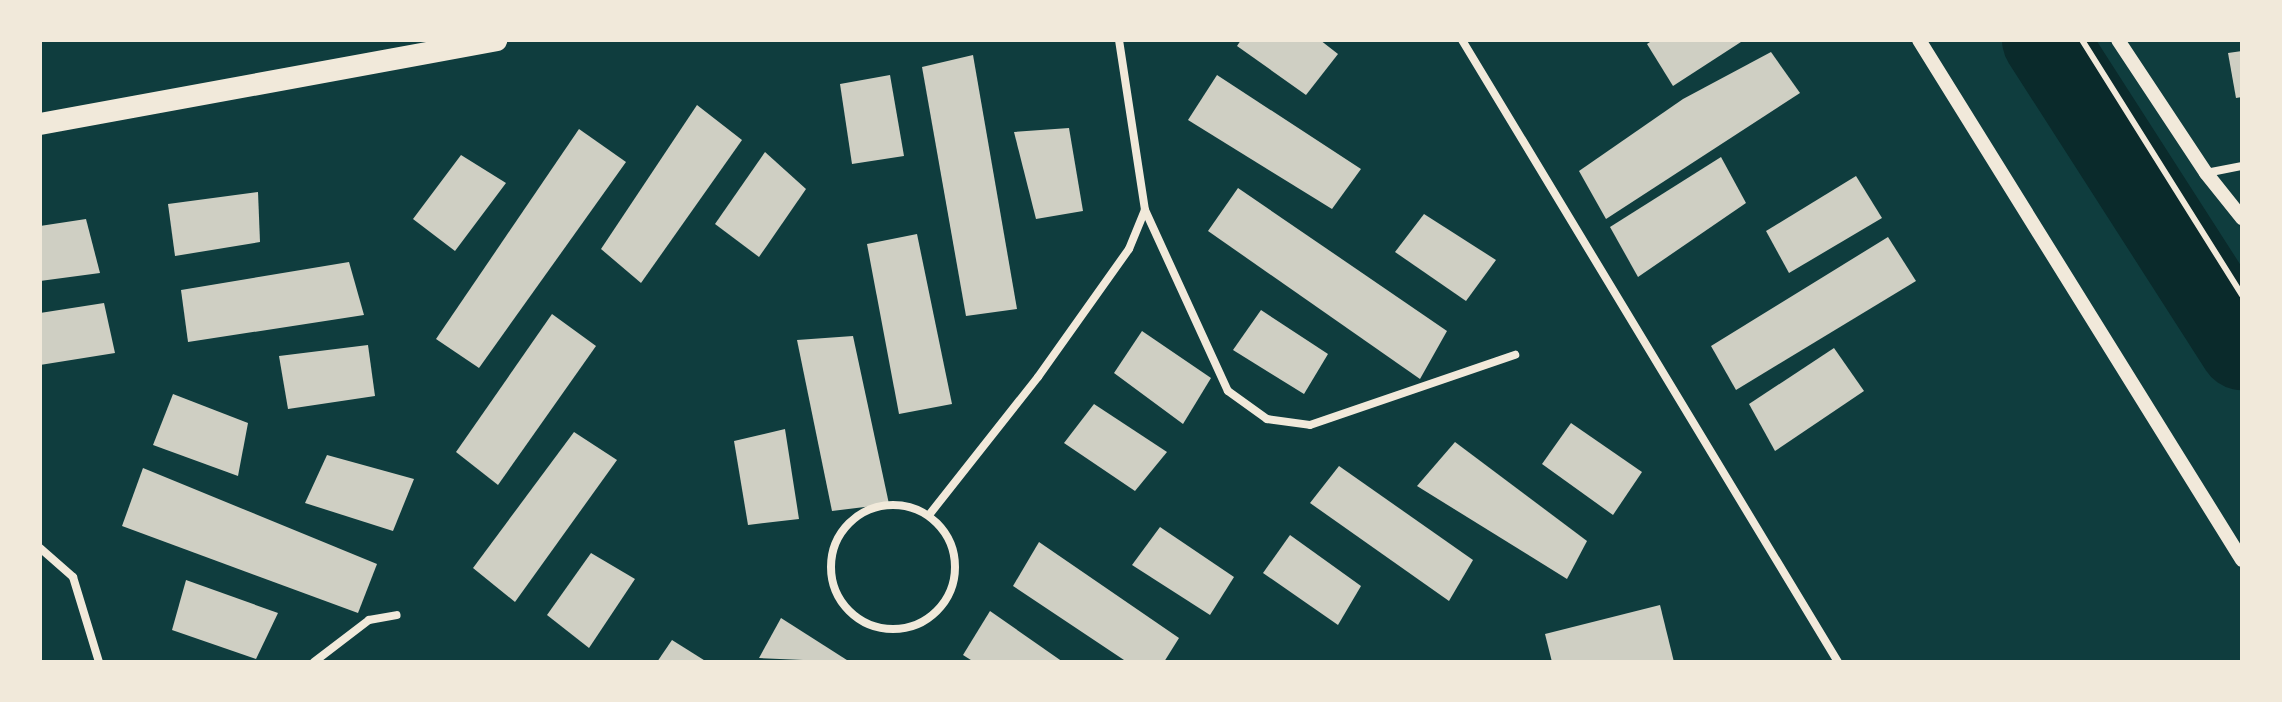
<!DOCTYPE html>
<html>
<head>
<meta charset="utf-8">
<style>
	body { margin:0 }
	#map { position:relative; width:2282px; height:702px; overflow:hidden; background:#0f3d3e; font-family:"Source Sans 3",sans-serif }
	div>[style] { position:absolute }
	.river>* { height:86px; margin:-43px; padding:0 43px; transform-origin:43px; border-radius:43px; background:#0a2a2b }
	.building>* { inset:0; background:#cfcfc3 }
	.service>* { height:6px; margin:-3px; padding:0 3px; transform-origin:3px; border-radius:3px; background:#f1e9da }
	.minor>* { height:8px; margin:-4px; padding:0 4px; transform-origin:4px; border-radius:4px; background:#f1e9da }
	.minor>.ring { margin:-4px; padding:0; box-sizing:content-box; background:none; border:8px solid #f1e9da; border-radius:50% }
	.tertiary>* { height:14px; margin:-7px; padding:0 7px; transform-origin:7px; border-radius:7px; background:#f1e9da }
	.trunk>* { height:22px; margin:-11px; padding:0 11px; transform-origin:11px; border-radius:11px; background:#f1e9da }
	span { translate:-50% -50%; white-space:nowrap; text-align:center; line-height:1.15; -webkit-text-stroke:8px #f1e9da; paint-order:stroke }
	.frame { position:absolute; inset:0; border:42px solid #f1e9da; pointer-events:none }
</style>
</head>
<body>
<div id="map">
	<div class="river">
		<div style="left:2045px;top:40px;width:365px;rotate:57.3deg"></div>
	</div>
	<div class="building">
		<div style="clip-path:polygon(1241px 40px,1320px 40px,1338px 54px,1306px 95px,1237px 46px)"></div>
		<div style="clip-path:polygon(1653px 40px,1744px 40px,1673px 86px,1647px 44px)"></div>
		<div style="clip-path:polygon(2242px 51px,2242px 97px,2236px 98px,2228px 53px)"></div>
		<div style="clip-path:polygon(1771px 52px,1800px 93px,1606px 219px,1579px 171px,1683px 99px)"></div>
		<div style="clip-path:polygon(973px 55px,1017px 309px,966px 316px,922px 67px)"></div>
		<div style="clip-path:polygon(890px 75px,904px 156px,852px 164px,840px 84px)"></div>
		<div style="clip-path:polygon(1217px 75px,1361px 169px,1332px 209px,1188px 120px)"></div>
		<div style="clip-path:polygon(697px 105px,742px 140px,641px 283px,601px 249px)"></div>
		<div style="clip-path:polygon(1069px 128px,1083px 211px,1036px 219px,1014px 132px)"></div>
		<div style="clip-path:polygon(579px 129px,626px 162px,479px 368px,436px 339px)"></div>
		<div style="clip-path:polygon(765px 152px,806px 189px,759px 257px,715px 224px)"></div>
		<div style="clip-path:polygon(461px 155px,506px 183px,455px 251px,413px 219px)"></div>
		<div style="clip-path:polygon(1721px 157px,1746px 203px,1638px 277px,1610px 227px)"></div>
		<div style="clip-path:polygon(1856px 176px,1882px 218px,1789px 273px,1766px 231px)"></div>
		<div style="clip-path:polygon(1238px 188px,1447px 331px,1420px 379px,1208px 231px)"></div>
		<div style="clip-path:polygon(258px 192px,260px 242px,175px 256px,168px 204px)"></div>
		<div style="clip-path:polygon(1424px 214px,1496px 260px,1466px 301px,1395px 252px)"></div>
		<div style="clip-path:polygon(86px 219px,100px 273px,40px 281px,40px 226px)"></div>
		<div style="clip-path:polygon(917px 234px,952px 404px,899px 414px,867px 244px)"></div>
		<div style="clip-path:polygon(1888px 237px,1916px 281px,1736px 390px,1711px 346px)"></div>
		<div style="clip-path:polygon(349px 262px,364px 315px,188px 342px,181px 290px)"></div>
		<div style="clip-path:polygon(104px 303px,115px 353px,40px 365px,40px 313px)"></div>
		<div style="clip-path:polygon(1261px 310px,1328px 354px,1304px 394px,1233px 350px)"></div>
		<div style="clip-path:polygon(552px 314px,596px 346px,498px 485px,456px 452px)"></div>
		<div style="clip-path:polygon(1142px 331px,1211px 378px,1183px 424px,1114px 373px)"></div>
		<div style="clip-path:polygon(853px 336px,889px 504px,832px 511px,797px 340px)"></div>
		<div style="clip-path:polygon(368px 345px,375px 396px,288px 409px,279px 356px)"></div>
		<div style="clip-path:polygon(1834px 348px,1864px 391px,1775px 451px,1749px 404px)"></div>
		<div style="clip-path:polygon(173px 394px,248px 423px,238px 476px,153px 445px)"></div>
		<div style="clip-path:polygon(1094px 404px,1167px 452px,1135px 491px,1064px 443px)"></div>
		<div style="clip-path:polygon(1571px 423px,1642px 472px,1613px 515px,1542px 464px)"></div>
		<div style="clip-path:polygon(785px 429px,799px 519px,748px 525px,734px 441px)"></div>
		<div style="clip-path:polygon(574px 432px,617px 460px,515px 602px,473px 568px)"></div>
		<div style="clip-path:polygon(1455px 442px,1587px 541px,1567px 579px,1417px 486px)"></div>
		<div style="clip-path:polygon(327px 455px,414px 479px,393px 531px,305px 503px)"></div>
		<div style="clip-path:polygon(1339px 466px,1473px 560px,1449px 601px,1310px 503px)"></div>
		<div style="clip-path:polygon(143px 468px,377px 564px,358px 613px,122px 526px)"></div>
		<div style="clip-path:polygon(1160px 527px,1234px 577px,1210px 615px,1132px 565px)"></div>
		<div style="clip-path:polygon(1290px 535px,1361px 586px,1338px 625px,1263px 573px)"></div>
		<div style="clip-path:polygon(1039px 542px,1179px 638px,1164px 662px,1127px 662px,1013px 586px)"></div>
		<div style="clip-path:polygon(591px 553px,635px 579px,589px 648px,547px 615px)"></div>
		<div style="clip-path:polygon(186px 580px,278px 613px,256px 659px,172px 630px)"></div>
		<div style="clip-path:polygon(1660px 605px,1674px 662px,1552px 662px,1545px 634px)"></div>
		<div style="clip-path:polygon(990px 611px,1063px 662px,974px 662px,963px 655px)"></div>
		<div style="clip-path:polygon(781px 618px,850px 662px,759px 658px)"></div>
		<div style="clip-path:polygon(672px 640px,707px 662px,657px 662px)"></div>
	</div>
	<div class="service">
		<div style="left:2082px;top:40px;width:301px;rotate:57.9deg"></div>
	</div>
	<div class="minor">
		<div style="left:1462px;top:40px;width:727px;rotate:58.85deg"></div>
		<div style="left:2206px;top:173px;width:37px;rotate:-11deg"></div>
		<div style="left:1145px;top:210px;width:199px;rotate:65.4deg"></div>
		<div style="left:1228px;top:391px;width:48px;rotate:35.7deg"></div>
		<div style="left:1267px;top:419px;width:43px;rotate:7.9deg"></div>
		<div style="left:1310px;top:425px;width:217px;rotate:-18.9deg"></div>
		<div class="ring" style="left:831px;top:505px;width:116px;height:116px"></div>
		<div style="left:929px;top:515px;width:176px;rotate:-51.7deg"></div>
		<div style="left:1038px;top:377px;width:157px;rotate:-54.6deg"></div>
		<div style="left:1129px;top:249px;width:42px;rotate:-67.7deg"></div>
		<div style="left:1145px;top:210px;width:172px;rotate:-98.7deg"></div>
		<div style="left:40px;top:548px;width:44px;rotate:41.3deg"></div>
		<div style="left:73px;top:577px;width:89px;rotate:73deg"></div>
		<div style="left:314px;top:662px;width:69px;rotate:-37.4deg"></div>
		<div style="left:369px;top:620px;width:28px;rotate:-10deg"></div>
	</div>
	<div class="tertiary">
		<div style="left:1919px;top:40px;width:612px;rotate:58.15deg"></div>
		<div style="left:2118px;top:40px;width:159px;rotate:56.5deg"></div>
		<div style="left:2206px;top:173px;width:58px;rotate:51.3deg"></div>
	</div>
	<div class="trunk">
		<div style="left:40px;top:124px;width:464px;rotate:-10.4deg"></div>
	</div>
	<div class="frame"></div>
</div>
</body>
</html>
